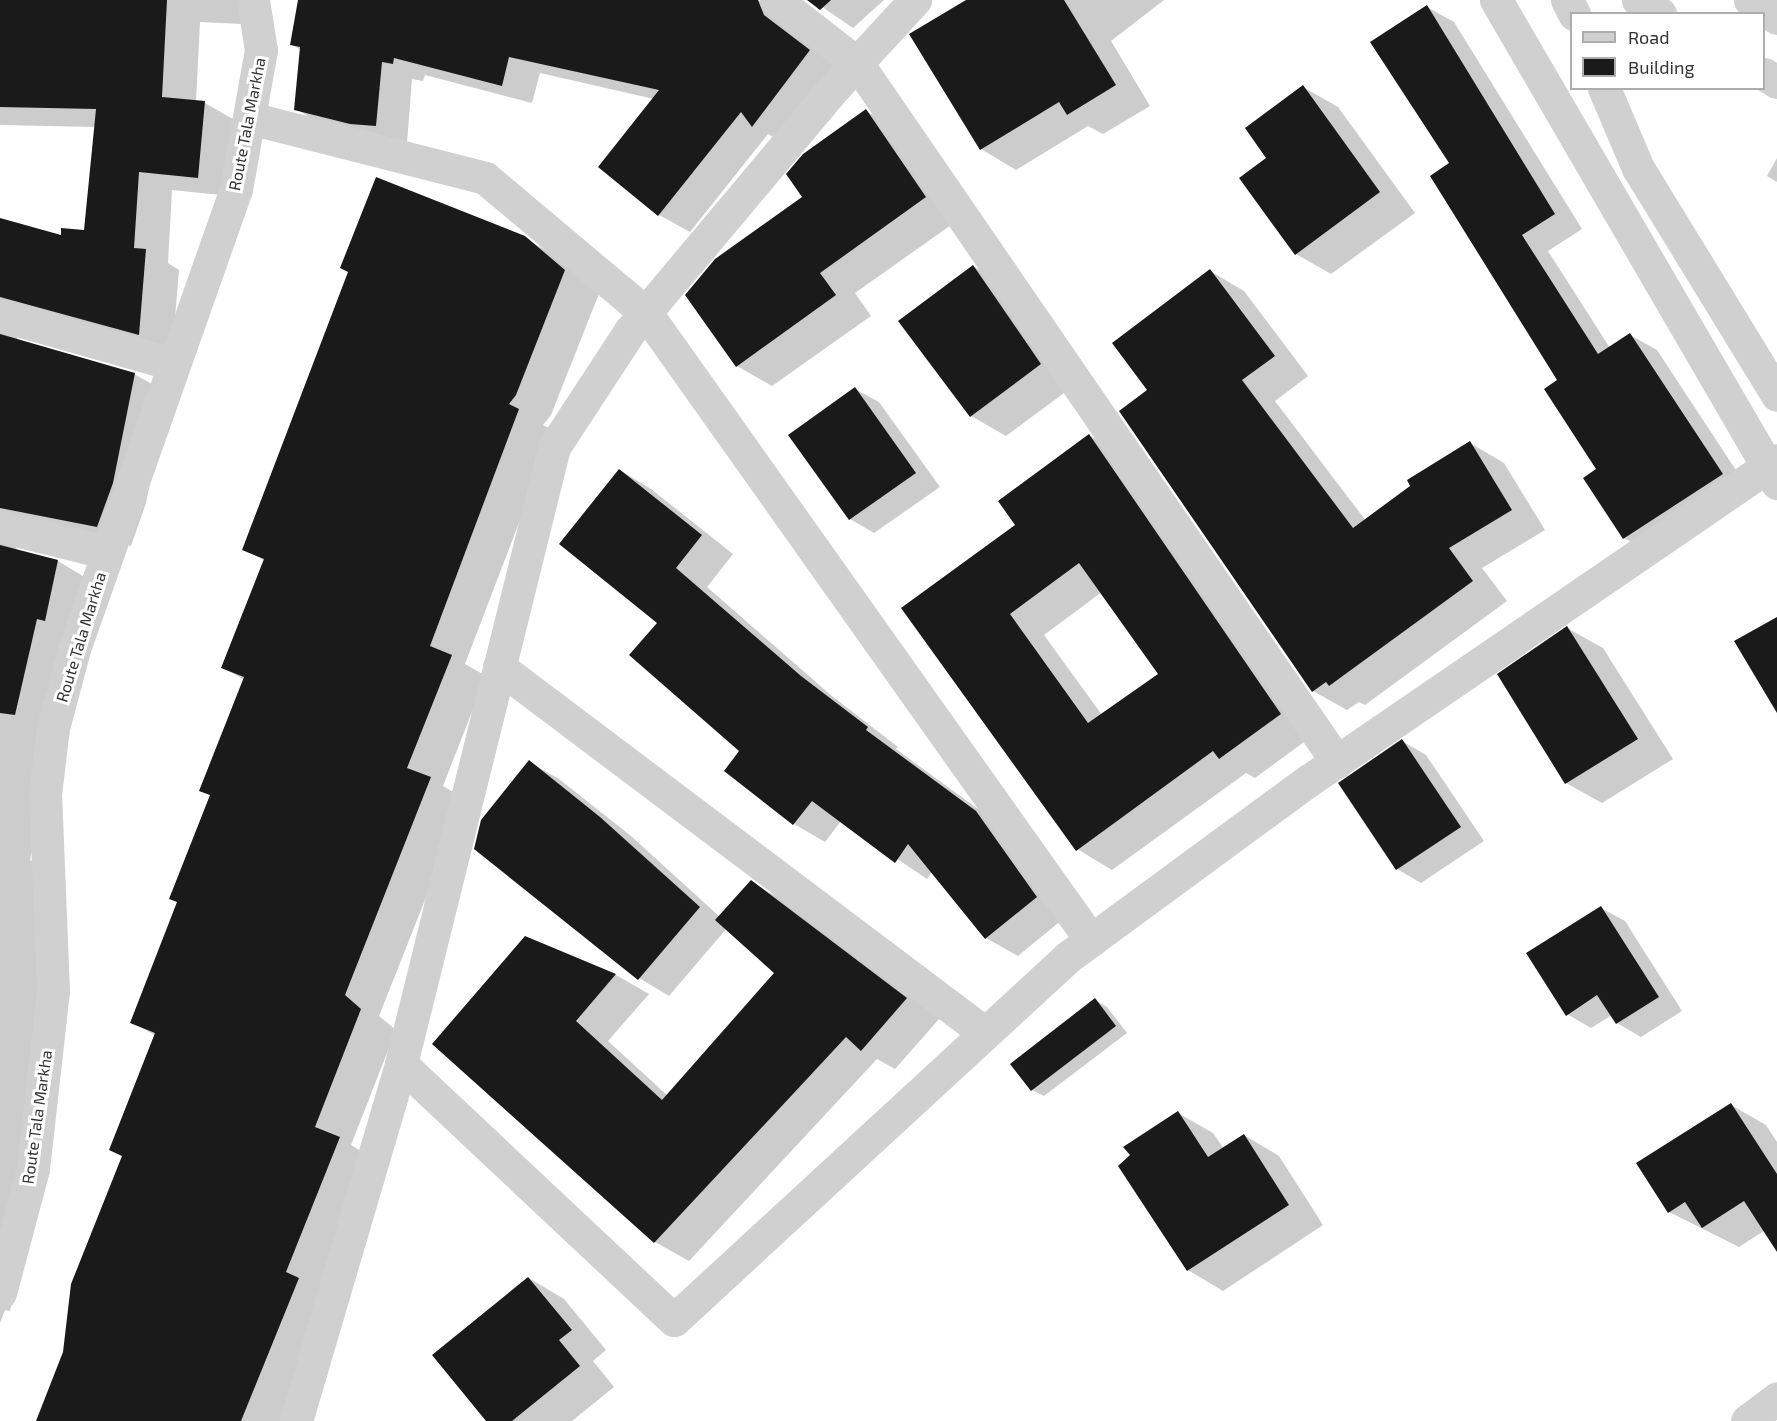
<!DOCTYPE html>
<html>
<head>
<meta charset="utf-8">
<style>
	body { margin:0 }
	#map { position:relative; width:1777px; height:1421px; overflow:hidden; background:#fff; font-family:"Exo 2",sans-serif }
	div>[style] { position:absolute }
	.shadow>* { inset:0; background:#0003 }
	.building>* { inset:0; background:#1a1a1a }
	.minor>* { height:33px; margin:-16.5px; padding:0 16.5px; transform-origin:16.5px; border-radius:16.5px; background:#d0d0d0 }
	span { translate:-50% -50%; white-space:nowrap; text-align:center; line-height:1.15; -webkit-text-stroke:6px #fff; paint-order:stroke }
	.street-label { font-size:16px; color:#333 }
	.legend { position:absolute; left:1570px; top:12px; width:195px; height:78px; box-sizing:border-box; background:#fff; border:2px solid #adadad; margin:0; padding:8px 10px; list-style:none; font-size:18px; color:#333 }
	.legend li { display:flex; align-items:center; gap:12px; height:30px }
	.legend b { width:30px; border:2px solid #adadad }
</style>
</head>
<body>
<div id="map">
	<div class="shadow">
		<div style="clip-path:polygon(0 0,243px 0,242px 24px,200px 22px,196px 102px,205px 103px,238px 122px,231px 196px,172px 190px,168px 263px,179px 270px,172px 353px,15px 330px,18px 341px,134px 374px,168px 393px,146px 503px,131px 546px,39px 526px,15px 542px,17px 551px,58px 561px,91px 581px,30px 860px,62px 878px,33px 1200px,10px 1311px,5px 1310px,0 1323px,0 220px,62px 237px,85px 231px,96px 127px,0 125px)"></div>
		<div style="clip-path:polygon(299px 0,758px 0,788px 17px,839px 69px,784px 143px,768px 134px,690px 232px,659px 215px,600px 167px,654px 99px,540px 73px,532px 103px,425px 75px,423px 81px,412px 79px,407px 143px,326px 127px,296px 109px,301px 50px,291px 44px)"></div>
		<div style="clip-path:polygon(812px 0,884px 0,853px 28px)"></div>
		<div style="clip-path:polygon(969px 0,1164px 0,1111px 41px,1150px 106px,1103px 134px,1088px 126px,1016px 170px,981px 149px)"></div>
		<div style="clip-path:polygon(1427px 7px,1454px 22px,1582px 229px,1548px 251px,1610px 348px,1630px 335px,1657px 350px,1749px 490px,1651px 554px,1624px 538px,1586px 478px,1598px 470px,1559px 381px,1452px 164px)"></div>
		<div style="clip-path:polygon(1303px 87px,1338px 107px,1415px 213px,1331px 274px,1296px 254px,1268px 158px)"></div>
		<div style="clip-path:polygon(866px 111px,901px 131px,961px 218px,855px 293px,871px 316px,772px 386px,737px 366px,804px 197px)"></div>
		<div style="clip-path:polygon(1777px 158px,1777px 182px,1767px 176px)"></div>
		<div style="clip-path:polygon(525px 238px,561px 259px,600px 291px,551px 415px,543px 425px,554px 431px,465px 664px,486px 676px,443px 786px,465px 799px,379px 1016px,396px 1030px,351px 1145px,374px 1159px,285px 1421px,37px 1421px,64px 1352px,123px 1157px,111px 1150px,156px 1036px,132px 1022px,179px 903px,211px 796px,201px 790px,245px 680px,223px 668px,265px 561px,244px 549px)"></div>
		<div style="clip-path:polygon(973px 266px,1008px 287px,1075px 385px,1006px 436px,971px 416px)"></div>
		<div style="clip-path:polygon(1210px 271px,1244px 291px,1308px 376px,1275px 401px,1366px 521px,1470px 443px,1504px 463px,1545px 530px,1482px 568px,1507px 601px,1365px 705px,1359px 702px,1347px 710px,1313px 691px,1149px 391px)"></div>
		<div style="clip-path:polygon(855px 389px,879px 402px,940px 487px,874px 533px,850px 519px,790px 435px)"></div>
		<div style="clip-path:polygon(evenodd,1089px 435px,1124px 456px,1315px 734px,1255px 778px,1246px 773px,1112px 870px,1077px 849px,903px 608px,1017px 525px,1089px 435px,1102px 592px,1160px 674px,1102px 715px,1044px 635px,1102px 592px)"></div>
		<div style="clip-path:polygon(620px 470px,651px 489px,733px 554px,707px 587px,832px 696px,898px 747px,896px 749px,1008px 831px,1068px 915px,1018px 956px,986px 938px,932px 872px,927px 879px,841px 821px,825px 842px,794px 824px,726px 771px,741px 751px,659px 623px)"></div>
		<div style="clip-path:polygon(1567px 628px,1603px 648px,1673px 759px,1602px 803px,1566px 783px)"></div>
		<div style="clip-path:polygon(1402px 741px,1426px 755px,1484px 841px,1421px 883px,1397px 869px,1340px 783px)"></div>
		<div style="clip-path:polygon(529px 762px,559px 779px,631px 836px,720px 917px,751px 882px,785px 901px,940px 1018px,895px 1069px,877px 1059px,689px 1261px,655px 1242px,525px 938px,616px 975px,649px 994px,608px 1041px,668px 1096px,776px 972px,727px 928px,669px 996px,639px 978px)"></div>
		<div style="clip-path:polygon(1601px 908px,1625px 921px,1682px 1011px,1641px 1037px,1617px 1023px,1612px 1015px,1591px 1028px,1567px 1014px)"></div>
		<div style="clip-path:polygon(1095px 1000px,1107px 1007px,1127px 1033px,1044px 1096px,1032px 1090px)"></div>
		<div style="clip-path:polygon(1731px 1105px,1766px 1125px,1777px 1142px,1777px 1231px,1770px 1227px,1739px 1247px,1669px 1212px)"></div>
		<div style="clip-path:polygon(1178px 1113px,1213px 1133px,1224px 1149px,1244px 1135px,1279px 1156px,1323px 1225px,1223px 1291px,1188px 1270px)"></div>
		<div style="clip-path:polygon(529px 1278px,564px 1299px,606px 1350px,593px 1361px,614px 1387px,572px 1421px,488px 1421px)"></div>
	</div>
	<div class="building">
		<div style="clip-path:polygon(0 0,167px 0,162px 97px,205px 101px,198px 178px,139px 172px,134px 248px,146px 249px,139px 335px,0 297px,0 218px,61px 235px,61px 228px,84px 230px,96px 109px,0 107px)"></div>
		<div style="clip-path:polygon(298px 0,758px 0,764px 15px,810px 50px,752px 127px,741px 112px,658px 216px,598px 167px,659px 90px,509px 57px,502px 86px,394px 58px,393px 64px,382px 62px,376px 126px,350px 124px,294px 110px,300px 47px,290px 45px)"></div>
		<div style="clip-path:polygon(807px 0,831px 0,820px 10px)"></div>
		<div style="clip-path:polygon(966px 0,1064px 0,1116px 85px,1067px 115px,1059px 102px,980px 150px,909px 34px)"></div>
		<div style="clip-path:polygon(1427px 5px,1555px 214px,1522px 235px,1598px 354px,1630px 333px,1723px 474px,1623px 539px,1583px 478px,1596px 469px,1544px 389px,1557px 380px,1430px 176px,1449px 163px,1370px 42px)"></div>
		<div style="clip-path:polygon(1303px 85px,1380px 192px,1295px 255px,1239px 178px,1266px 158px,1245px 128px)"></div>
		<div style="clip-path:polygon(866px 109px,926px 197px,820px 273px,836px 295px,736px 367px,685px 295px,715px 259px,802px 197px,786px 174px,803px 154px)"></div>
		<div style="clip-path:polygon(376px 177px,525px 236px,565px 270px,516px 395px,509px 404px,519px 409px,430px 646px,452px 655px,407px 768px,431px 777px,345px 995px,361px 1009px,315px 1127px,340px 1137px,286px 1272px,299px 1278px,241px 1421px,36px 1421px,63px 1352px,71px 1284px,122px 1156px,109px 1150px,155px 1033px,130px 1023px,177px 902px,169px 899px,210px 795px,199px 791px,244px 677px,221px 668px,264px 559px,242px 550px,348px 272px,340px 268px)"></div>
		<div style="clip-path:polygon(973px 265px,1041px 364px,970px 417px,898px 321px)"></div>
		<div style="clip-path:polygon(1210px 269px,1275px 356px,1242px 380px,1353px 528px,1410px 486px,1407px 480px,1470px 441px,1512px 510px,1449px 548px,1473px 581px,1329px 686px,1326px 682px,1312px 692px,1119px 411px,1147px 390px,1112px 343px)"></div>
		<div style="clip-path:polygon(0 334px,135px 373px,113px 483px,97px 527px,0 508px)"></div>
		<div style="clip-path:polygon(855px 387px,916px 473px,849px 520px,788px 435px)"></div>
		<div style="clip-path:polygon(evenodd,1089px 434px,1281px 714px,1219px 759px,1213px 751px,1076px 851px,901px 608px,1015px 525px,998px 501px,1089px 434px,1079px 563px,1158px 674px,1088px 723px,1010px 614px,1079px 563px)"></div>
		<div style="clip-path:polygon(619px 469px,702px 535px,676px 568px,801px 676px,868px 727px,866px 730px,976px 811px,1037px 897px,985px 939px,908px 844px,895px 863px,812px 801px,793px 825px,724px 771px,739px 751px,629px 655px,657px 623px,559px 544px)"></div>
		<div style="clip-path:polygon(0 545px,58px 560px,45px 621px,37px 619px,15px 715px,0 713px)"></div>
		<div style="clip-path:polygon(1777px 617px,1777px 713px,1734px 641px)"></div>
		<div style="clip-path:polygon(1567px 626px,1638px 739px,1565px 784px,1497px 674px)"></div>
		<div style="clip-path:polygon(1402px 739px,1461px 827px,1396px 870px,1338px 783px)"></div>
		<div style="clip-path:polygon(529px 760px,600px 817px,700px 907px,638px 980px,474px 849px,481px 820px)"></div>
		<div style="clip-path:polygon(751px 880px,907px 998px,861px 1051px,846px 1037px,654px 1243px,432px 1044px,525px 936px,616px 974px,576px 1021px,662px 1100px,774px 973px,715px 920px)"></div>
		<div style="clip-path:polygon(1601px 906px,1659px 997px,1616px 1024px,1597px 995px,1566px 1016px,1526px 953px)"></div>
		<div style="clip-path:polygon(1095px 998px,1116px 1026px,1031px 1091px,1010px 1064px)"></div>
		<div style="clip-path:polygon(1731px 1103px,1777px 1174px,1777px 1252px,1744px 1201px,1702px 1228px,1685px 1202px,1668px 1213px,1636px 1163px)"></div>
		<div style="clip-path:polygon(1178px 1111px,1208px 1157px,1244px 1134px,1289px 1205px,1187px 1271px,1118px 1166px,1130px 1155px,1123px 1147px)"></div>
		<div style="clip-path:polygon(528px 1277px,572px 1330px,559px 1340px,580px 1366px,512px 1421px,486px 1421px,432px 1355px)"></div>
	</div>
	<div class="minor">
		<div style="left:776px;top:0;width:103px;rotate:37.9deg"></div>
		<div style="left:857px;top:63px;width:848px;rotate:55.52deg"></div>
		<div style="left:1496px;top:0;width:559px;rotate:59.81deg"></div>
		<div style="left:1567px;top:0;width:16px;rotate:63deg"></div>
		<div style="left:1638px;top:0;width:26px;rotate:32deg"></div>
		<div style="left:1750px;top:0;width:32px;rotate:34deg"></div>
		<div style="left:1764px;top:74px;width:15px;rotate:32deg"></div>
		<div style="left:1604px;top:88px;width:87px;rotate:67deg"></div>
		<div style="left:1638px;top:168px;width:266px;rotate:58.5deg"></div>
		<div style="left:250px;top:118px;width:243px;rotate:14.3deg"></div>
		<div style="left:485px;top:178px;width:210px;rotate:40deg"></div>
		<div style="left:646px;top:313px;width:769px;rotate:54.64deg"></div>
		<div style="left:0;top:315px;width:180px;rotate:15.8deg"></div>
		<div style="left:0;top:526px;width:111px;rotate:14deg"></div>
		<div style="left:499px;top:667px;width:608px;rotate:36.98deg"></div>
		<div style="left:401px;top:1064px;width:374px;rotate:43.2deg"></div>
		<div style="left:674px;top:1320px;width:536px;rotate:-42.65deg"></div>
		<div style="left:1068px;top:957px;width:298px;rotate:-36.3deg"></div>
		<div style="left:1308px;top:781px;width:568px;rotate:-34.39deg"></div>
		<div style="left:0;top:1293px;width:128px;rotate:-75.1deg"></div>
		<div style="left:33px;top:1169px;width:179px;rotate:-83.6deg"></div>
		<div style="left:53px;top:991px;width:197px;rotate:-92.3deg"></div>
		<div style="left:45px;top:794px;width:66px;rotate:-83.1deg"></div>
		<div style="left:53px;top:728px;width:82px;rotate:-75.1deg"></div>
		<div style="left:74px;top:649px;width:488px;rotate:-70.6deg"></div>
		<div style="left:236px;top:189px;width:141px;rotate:-79.8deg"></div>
		<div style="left:261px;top:50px;width:51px;rotate:-99.1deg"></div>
		<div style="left:296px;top:1421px;width:372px;rotate:-73.6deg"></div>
		<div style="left:401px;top:1064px;width:636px;rotate:-76.07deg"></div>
		<div style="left:554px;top:447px;width:139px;rotate:-56.8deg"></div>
		<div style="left:630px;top:331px;width:317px;rotate:-50deg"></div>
		<div style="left:834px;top:88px;width:120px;rotate:-47.4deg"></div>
		<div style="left:1747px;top:1421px;width:38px;rotate:-37deg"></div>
	</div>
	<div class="street-label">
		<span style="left:247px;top:124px;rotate:-79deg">Route Tala Markha</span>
		<span style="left:81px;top:637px;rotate:-73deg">Route Tala Markha</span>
		<span style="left:37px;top:1117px;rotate:-82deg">Route Tala Markha</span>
	</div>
	<ul class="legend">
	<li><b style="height:8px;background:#d0d0d0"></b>Road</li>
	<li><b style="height:16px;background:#1a1a1a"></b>Building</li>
	</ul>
</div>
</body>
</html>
